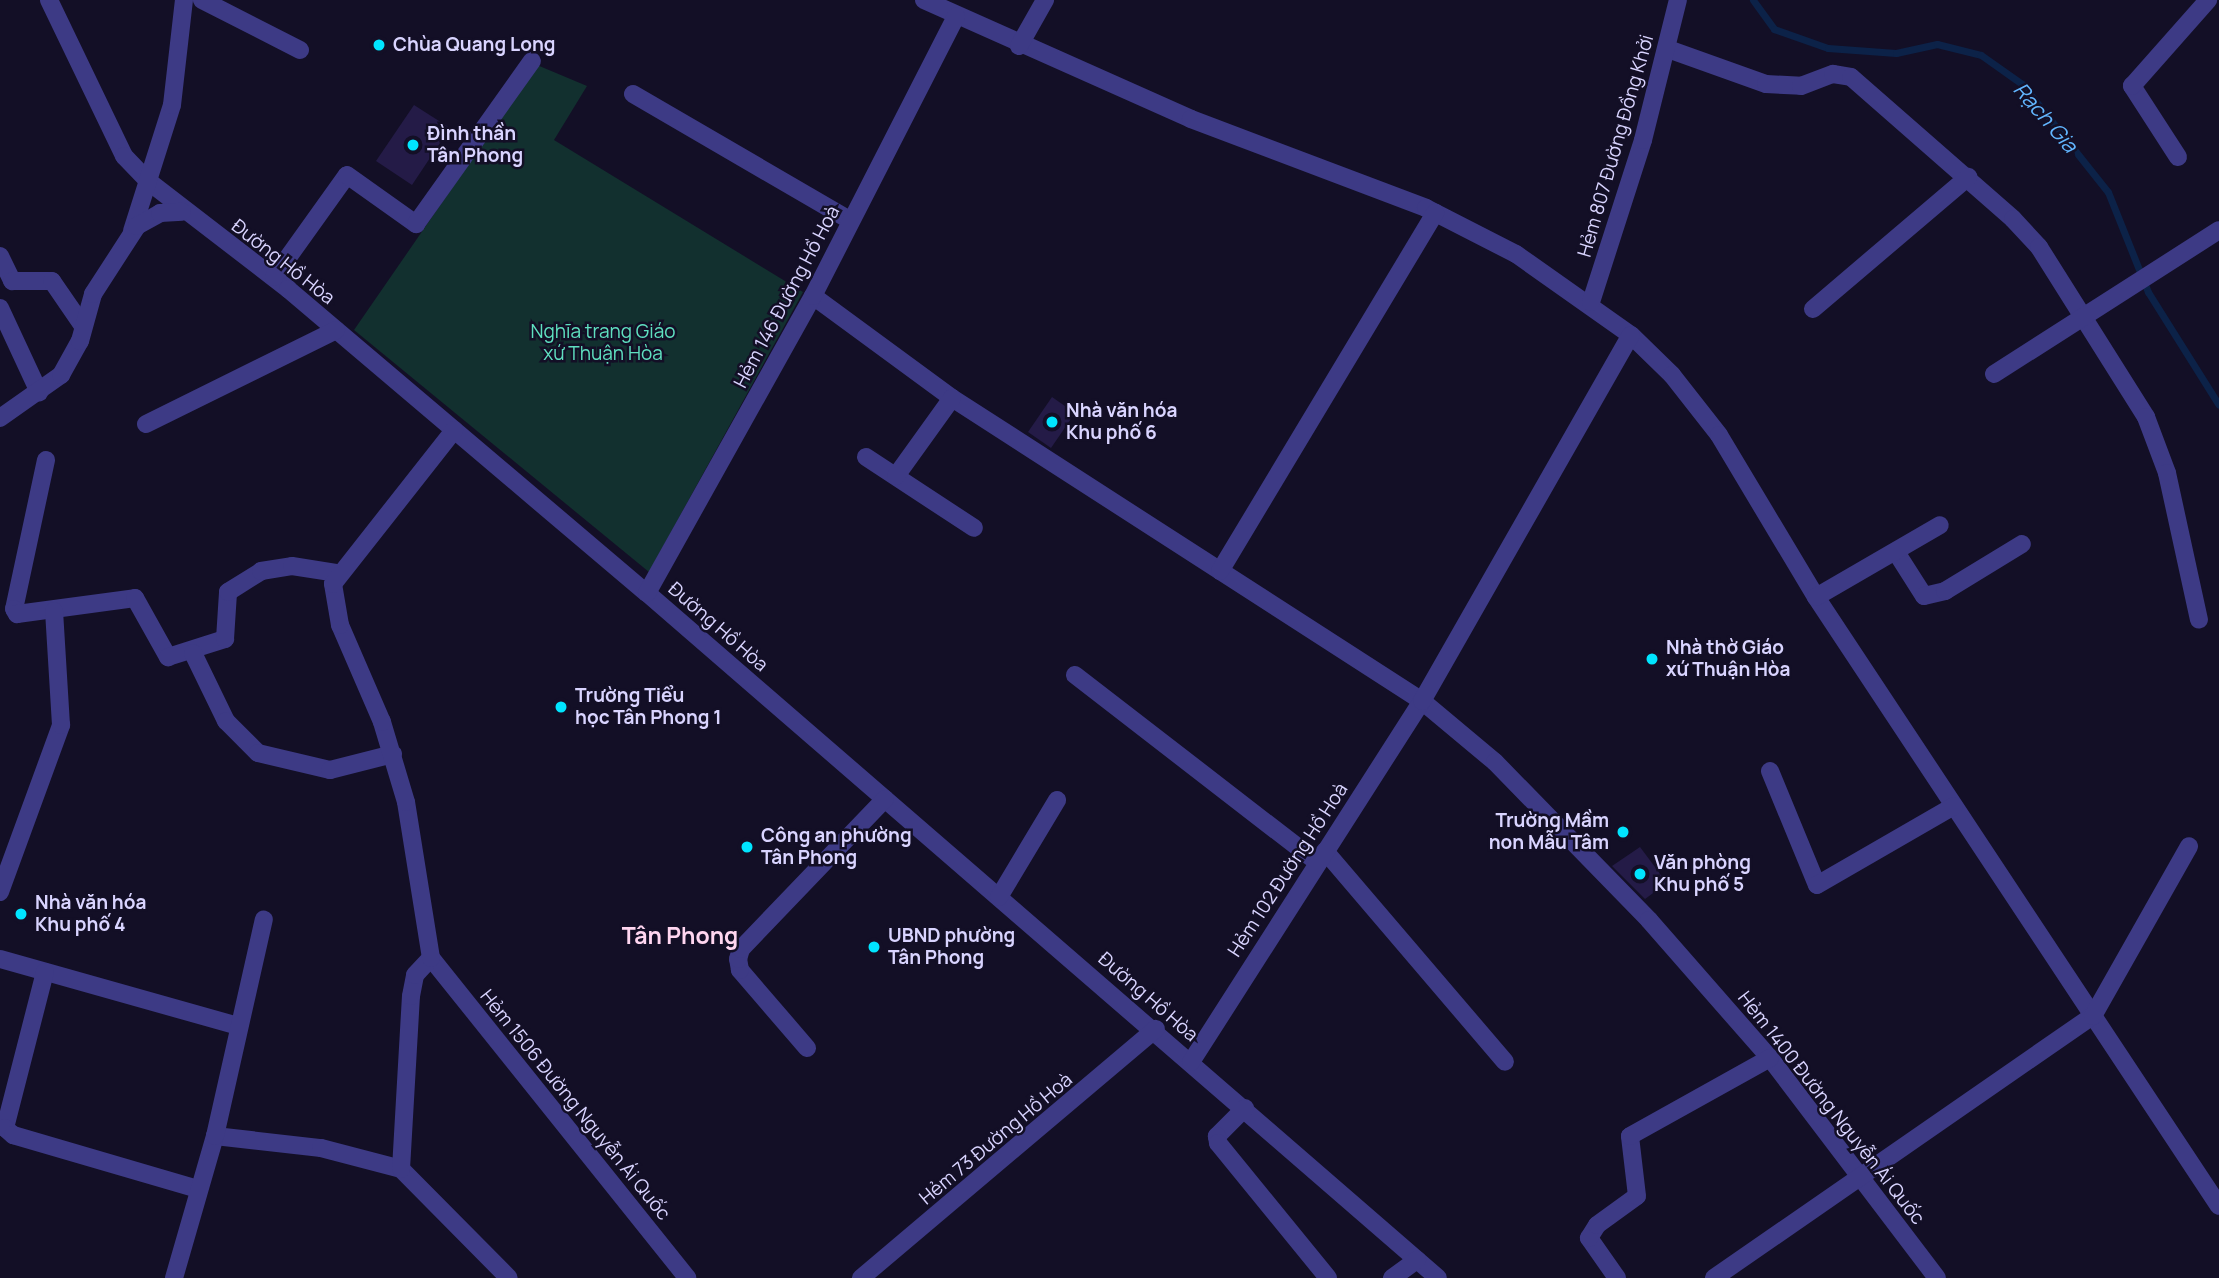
<!DOCTYPE html>
<html>
<head>
<meta charset="utf-8">
<style>
	body { margin:0 }
	#map { position:relative; width:2219px; height:1278px; overflow:hidden; background:#130f26; font-family:Manrope,sans-serif }
	div>[style] { position:absolute }
	.green>* { inset:0; background:#12302f }
	.stream>* { height:7px; margin:-3.5px; padding:0 3.5px; transform-origin:3.5px; border-radius:3.5px; background:#0c2248 }
	.building>* { inset:0; background:#241b47 }
	.minor>* { height:18px; margin:-9px; padding:0 9px; transform-origin:9px; border-radius:9px; background:#3d3a85 }
	.dots>* { width:19px; height:19px; translate:-50% -50%; box-sizing:border-box; border:4px solid #130f26; border-radius:50% }
	span { translate:-50% -50%; white-space:nowrap; text-align:center; line-height:1.15; -webkit-text-stroke:5px #130f26; paint-order:stroke }
	.poi-label { font-size:19px; color:#d9d4ff; font-weight:700 }
	.left { translate:0 -50%; text-align:left }
	.right { translate:-100% -50%; text-align:right }
	.street-label { font-size:19px; color:#d9d4ff }
	.park-label { font-size:19px; color:#5fe0c0 }
	.water-label { font-size:21px; color:#62b6ff; font-style:italic }
	.quarter-label { font-size:23px; color:#ffd6f0; font-weight:700 }
</style>
</head>
<body>
<div id="map">
	<div class="green">
		<div style="clip-path:polygon(537px 65px,587px 86px,554px 140px,803px 292px,649px 572px,354px 330px)"></div>
	</div>
	<div class="stream">
		<div style="left:1753px;top:0;width:36px;rotate:54deg"></div>
		<div style="left:1774px;top:29px;width:57px;rotate:19.4deg"></div>
		<div style="left:1828px;top:48px;width:68px;rotate:4.2deg"></div>
		<div style="left:1896px;top:53px;width:42px;rotate:-12.4deg"></div>
		<div style="left:1937px;top:44px;width:45px;rotate:14deg"></div>
		<div style="left:1981px;top:55px;width:50px;rotate:35.3deg"></div>
		<div style="left:2022px;top:84px;width:138px;rotate:51.5deg"></div>
		<div style="left:2108px;top:192px;width:108px;rotate:68.2deg"></div>
		<div style="left:2148px;top:292px;width:133px;rotate:57.9deg"></div>
	</div>
	<div class="building">
		<div style="clip-path:polygon(414px 105px,450px 128px,412px 185px,376px 161px)"></div>
		<div style="clip-path:polygon(1052px 397px,1075px 413px,1051px 448px,1028px 432px)"></div>
		<div style="clip-path:polygon(1640px 847px,1667px 883px,1645px 899px,1612px 866px)"></div>
	</div>
	<div class="minor">
		<div style="left:49px;top:0;width:173px;rotate:64.3deg"></div>
		<div style="left:124px;top:156px;width:35px;rotate:46deg"></div>
		<div style="left:148px;top:181px;width:177px;rotate:37.6deg"></div>
		<div style="left:288px;top:289px;width:470px;rotate:40.3deg"></div>
		<div style="left:647px;top:593px;width:1046px;rotate:40.89deg"></div>
		<div style="left:202px;top:0;width:110px;rotate:27deg"></div>
		<div style="left:924px;top:0;width:292px;rotate:24deg"></div>
		<div style="left:1191px;top:119px;width:251px;rotate:20.7deg"></div>
		<div style="left:1426px;top:208px;width:101px;rotate:27.1deg"></div>
		<div style="left:1516px;top:254px;width:141px;rotate:35.2deg"></div>
		<div style="left:1631px;top:335px;width:57px;rotate:44.3deg"></div>
		<div style="left:1672px;top:375px;width:76px;rotate:51.9deg"></div>
		<div style="left:1719px;top:435px;width:189px;rotate:59.1deg"></div>
		<div style="left:1816px;top:597px;width:730px;rotate:56.51deg"></div>
		<div style="left:1019px;top:46px;width:53px;rotate:-60.5deg"></div>
		<div style="left:1668px;top:49px;width:104px;rotate:19.7deg"></div>
		<div style="left:1766px;top:84px;width:35px;rotate:3deg"></div>
		<div style="left:1801px;top:86px;width:34px;rotate:-21deg"></div>
		<div style="left:1833px;top:74px;width:18px;rotate:9deg"></div>
		<div style="left:1851px;top:77px;width:215px;rotate:41.2deg"></div>
		<div style="left:2013px;top:219px;width:38px;rotate:47deg"></div>
		<div style="left:2039px;top:247px;width:201px;rotate:57.8deg"></div>
		<div style="left:2146px;top:417px;width:60px;rotate:69.4deg"></div>
		<div style="left:2167px;top:473px;width:150px;rotate:77.7deg"></div>
		<div style="left:633px;top:94px;width:252px;rotate:30.2deg"></div>
		<div style="left:2178px;top:157px;width:85px;rotate:-122.9deg"></div>
		<div style="left:2132px;top:86px;width:115px;rotate:-48.5deg"></div>
		<div style="left:132px;top:231px;width:132px;rotate:-72.4deg"></div>
		<div style="left:172px;top:105px;width:106px;rotate:-83.5deg"></div>
		<div style="left:0;top:256px;width:28px;rotate:64deg"></div>
		<div style="left:12px;top:281px;width:40px"></div>
		<div style="left:52px;top:281px;width:55px;rotate:55.4deg"></div>
		<div style="left:274px;top:277px;width:125px;rotate:-54.4deg"></div>
		<div style="left:347px;top:175px;width:85px;rotate:35.4deg"></div>
		<div style="left:416px;top:224px;width:200px;rotate:-54.6deg"></div>
		<div style="left:813px;top:296px;width:172px;rotate:36.3deg"></div>
		<div style="left:952px;top:398px;width:559px;rotate:32.81deg"></div>
		<div style="left:1422px;top:701px;width:95px;rotate:39.9deg"></div>
		<div style="left:1495px;top:762px;width:221px;rotate:45.7deg"></div>
		<div style="left:1649px;top:920px;width:184px;rotate:48.8deg"></div>
		<div style="left:1770px;top:1058px;width:276px;rotate:52.8deg"></div>
		<div style="left:1591px;top:302px;width:170px;rotate:-72.2deg"></div>
		<div style="left:1643px;top:140px;width:144px;rotate:-76deg"></div>
		<div style="left:0;top:308px;width:93px;rotate:65.1deg"></div>
		<div style="left:1813px;top:309px;width:204px;rotate:-40.4deg"></div>
		<div style="left:1994px;top:374px;width:267px;rotate:-32.6deg"></div>
		<div style="left:0;top:418px;width:75px;rotate:-35.2deg"></div>
		<div style="left:61px;top:375px;width:39px;rotate:-61deg"></div>
		<div style="left:80px;top:341px;width:49px;rotate:-74.5deg"></div>
		<div style="left:93px;top:294px;width:81px;rotate:-57.1deg"></div>
		<div style="left:137px;top:226px;width:26px;rotate:-29deg"></div>
		<div style="left:160px;top:213px;width:22px;rotate:-3deg"></div>
		<div style="left:146px;top:424px;width:212px;rotate:-26.3deg"></div>
		<div style="left:866px;top:457px;width:129px;rotate:33.3deg"></div>
		<div style="left:46px;top:460px;width:152px;rotate:102.1deg"></div>
		<div style="left:14px;top:609px;width:6px;rotate:59deg"></div>
		<div style="left:17px;top:614px;width:119px;rotate:-7.7deg"></div>
		<div style="left:135px;top:598px;width:68px;rotate:60.8deg"></div>
		<div style="left:168px;top:657px;width:60px;rotate:-17.5deg"></div>
		<div style="left:225px;top:639px;width:47px;rotate:-86.3deg"></div>
		<div style="left:228px;top:592px;width:39px;rotate:-32deg"></div>
		<div style="left:261px;top:571px;width:31px;rotate:-9deg"></div>
		<div style="left:292px;top:566px;width:46px;rotate:8.8deg"></div>
		<div style="left:896px;top:476px;width:96px;rotate:-54.3deg"></div>
		<div style="left:1896px;top:552px;width:52px;rotate:57.5deg"></div>
		<div style="left:1924px;top:596px;width:22px;rotate:-13deg"></div>
		<div style="left:1945px;top:591px;width:90px;rotate:-31.4deg"></div>
		<div style="left:1220px;top:571px;width:418px;rotate:-59deg"></div>
		<div style="left:647px;top:593px;width:340px;rotate:-60.8deg"></div>
		<div style="left:813px;top:296px;width:314px;rotate:-62.9deg"></div>
		<div style="left:1816px;top:597px;width:143px;rotate:-30.1deg"></div>
		<div style="left:193px;top:653px;width:76px;rotate:64.1deg"></div>
		<div style="left:226px;top:721px;width:45px;rotate:45deg"></div>
		<div style="left:258px;top:753px;width:74px;rotate:13.3deg"></div>
		<div style="left:330px;top:770px;width:65px;rotate:-14.3deg"></div>
		<div style="left:1075px;top:675px;width:307px;rotate:37.7deg"></div>
		<div style="left:1770px;top:771px;width:123px;rotate:67.6deg"></div>
		<div style="left:1817px;top:885px;width:158px;rotate:-30deg"></div>
		<div style="left:1325px;top:851px;width:277px;rotate:49.5deg"></div>
		<div style="left:0;top:892px;width:178px;rotate:-69.9deg"></div>
		<div style="left:61px;top:725px;width:114px;rotate:-93.5deg"></div>
		<div style="left:999px;top:897px;width:113px;rotate:-59.1deg"></div>
		<div style="left:431px;top:958px;width:410px;rotate:51.3deg"></div>
		<div style="left:0;top:959px;width:247px;rotate:15.7deg"></div>
		<div style="left:45px;top:972px;width:161px;rotate:104.4deg"></div>
		<div style="left:5px;top:1128px;width:11px;rotate:41deg"></div>
		<div style="left:13px;top:1135px;width:193px;rotate:16.3deg"></div>
		<div style="left:807px;top:1048px;width:103px;rotate:-130.7deg"></div>
		<div style="left:740px;top:970px;width:11px;rotate:-100deg"></div>
		<div style="left:738px;top:959px;width:10px;rotate:-73deg"></div>
		<div style="left:741px;top:949px;width:208px;rotate:-46.2deg"></div>
		<div style="left:1191px;top:1062px;width:429px;rotate:-57.4deg"></div>
		<div style="left:1422px;top:701px;width:421px;rotate:-60.3deg"></div>
		<div style="left:1245px;top:1108px;width:40px;rotate:135deg"></div>
		<div style="left:1217px;top:1136px;width:7px;rotate:82deg"></div>
		<div style="left:1218px;top:1143px;width:174px;rotate:50.8deg"></div>
		<div style="left:215px;top:1136px;width:107px;rotate:6.5deg"></div>
		<div style="left:321px;top:1148px;width:83px;rotate:14.7deg"></div>
		<div style="left:401px;top:1169px;width:153px;rotate:45.3deg"></div>
		<div style="left:401px;top:1169px;width:173px;rotate:-86.7deg"></div>
		<div style="left:411px;top:996px;width:21px;rotate:-79deg"></div>
		<div style="left:415px;top:975px;width:23px;rotate:-47deg"></div>
		<div style="left:431px;top:958px;width:158px;rotate:-99.1deg"></div>
		<div style="left:406px;top:802px;width:84px;rotate:-106.7deg"></div>
		<div style="left:382px;top:722px;width:106px;rotate:-113.4deg"></div>
		<div style="left:340px;top:625px;width:42px;rotate:-99.7deg"></div>
		<div style="left:333px;top:584px;width:196px;rotate:-51.8deg"></div>
		<div style="left:174px;top:1278px;width:148px;rotate:-73.9deg"></div>
		<div style="left:215px;top:1136px;width:222px;rotate:-77.3deg"></div>
		<div style="left:861px;top:1278px;width:386px;rotate:-40.2deg"></div>
		<div style="left:1392px;top:1278px;width:31px;rotate:-36deg"></div>
		<div style="left:1617px;top:1278px;width:49px;rotate:-125deg"></div>
		<div style="left:1589px;top:1238px;width:15px;rotate:-58deg"></div>
		<div style="left:1597px;top:1225px;width:49px;rotate:-35.9deg"></div>
		<div style="left:1637px;top:1196px;width:60px;rotate:-96.7deg"></div>
		<div style="left:1630px;top:1136px;width:160px;rotate:-29.1deg"></div>
		<div style="left:1714px;top:1278px;width:461px;rotate:-34.7deg"></div>
		<div style="left:2093px;top:1016px;width:195px;rotate:-60.5deg"></div>
	</div>
	<div class="dots">
		<div style="left:379px;top:45px;background:#00e5ff"></div>
		<div style="left:413px;top:145px;background:#00e5ff"></div>
		<div style="left:1052px;top:422px;background:#00e5ff"></div>
		<div style="left:1652px;top:659px;background:#00e5ff"></div>
		<div style="left:561px;top:707px;background:#00e5ff"></div>
		<div style="left:1623px;top:832px;background:#00e5ff"></div>
		<div style="left:747px;top:847px;background:#00e5ff"></div>
		<div style="left:1640px;top:874px;background:#00e5ff"></div>
		<div style="left:21px;top:914px;background:#00e5ff"></div>
		<div style="left:874px;top:947px;background:#00e5ff"></div>
	</div>
	<div class="poi-label">
		<span class="left" style="left:393px;top:45px">Chùa Quang Long</span>
		<span class="left" style="left:427px;top:145px">Đình thần<br>Tân Phong</span>
		<span class="left" style="left:1066px;top:422px">Nhà văn hóa<br>Khu phố 6</span>
		<span class="left" style="left:1666px;top:659px">Nhà thờ Giáo<br>xứ Thuận Hòa</span>
		<span class="left" style="left:575px;top:707px">Trường Tiểu<br>học Tân Phong 1</span>
		<span class="right" style="left:1609px;top:832px">Trường Mầm<br>non Mẫu Tâm</span>
		<span class="left" style="left:761px;top:847px">Công an phường<br>Tân Phong</span>
		<span class="left" style="left:1654px;top:874px">Văn phòng<br>Khu phố 5</span>
		<span class="left" style="left:35px;top:914px">Nhà văn hóa<br>Khu phố 4</span>
		<span class="left" style="left:888px;top:947px">UBND phường<br>Tân Phong</span>
	</div>
	<div class="street-label">
		<span style="left:1616px;top:146px;rotate:-74deg">Hẻm 807 Đường Đồng Khởi</span>
		<span style="left:283px;top:262px;rotate:38deg">Đường Hồ Hòa</span>
		<span style="left:787px;top:297px;rotate:-62deg">Hẻm 146 Đường Hồ Hoà</span>
		<span style="left:718px;top:627px;rotate:41deg">Đường Hồ Hòa</span>
		<span style="left:1288px;top:870px;rotate:-57deg">Hẻm 102 Đường Hồ Hoà</span>
		<span style="left:1148px;top:997px;rotate:41deg">Đường Hồ Hòa</span>
		<span style="left:575px;top:1105px;rotate:51deg">Hẻm 1506 Đường Nguyễn Ái Quốc</span>
		<span style="left:1831px;top:1108px;rotate:52deg">Hẻm 1400 Đường Nguyễn Ái Quốc</span>
		<span style="left:996px;top:1139px;rotate:-40deg">Hẻm 73 Đường Hồ Hoà</span>
	</div>
	<div class="park-label">
		<span style="left:603px;top:343px">Nghĩa trang Giáo<br>xứ Thuận Hòa</span>
	</div>
	<div class="water-label">
		<span style="left:2046px;top:117px;rotate:49deg">Rạch Gia</span>
	</div>
	<div class="quarter-label">
		<span style="left:680px;top:935px">Tân Phong</span>
	</div>
</div>
</body>
</html>
